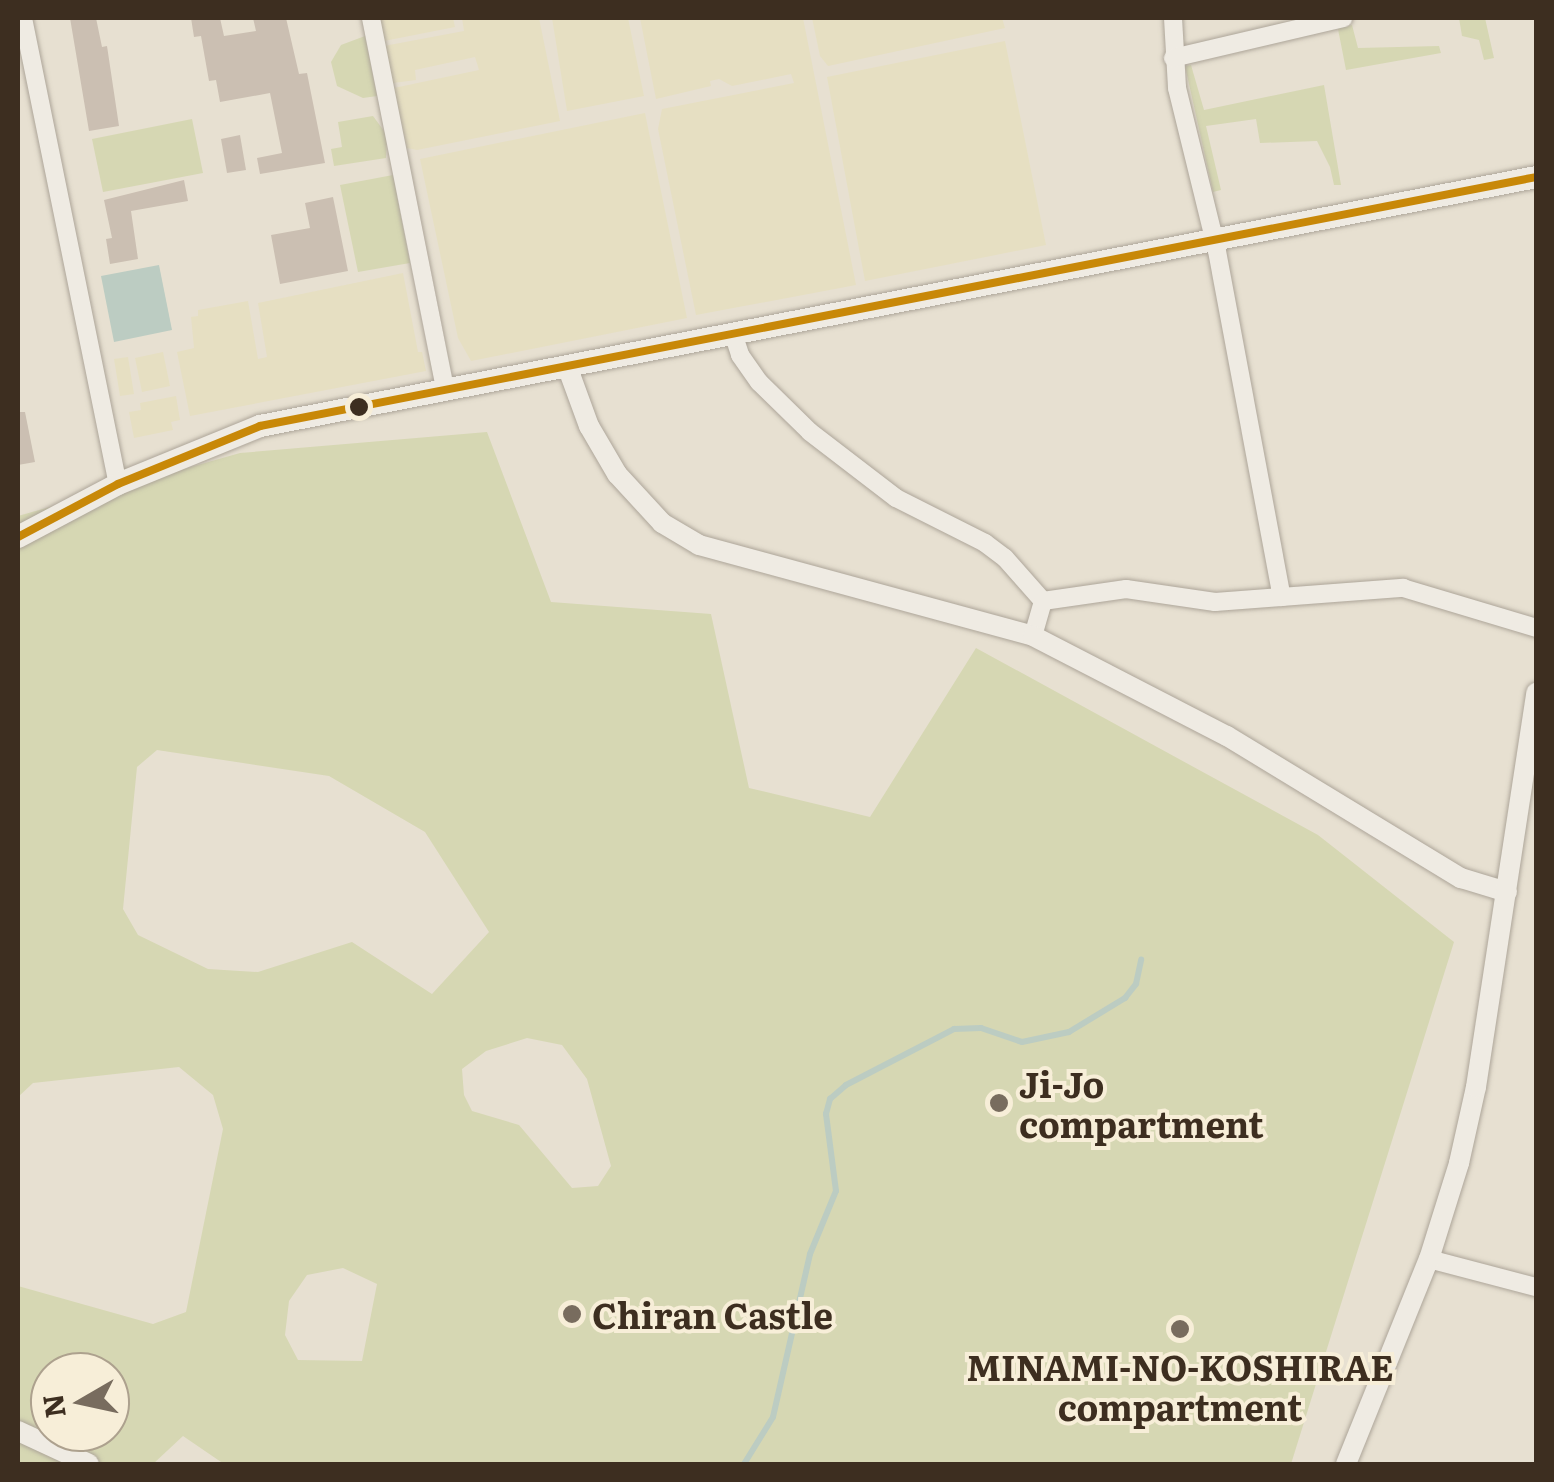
<!DOCTYPE html>
<html>
<head>
<meta charset="utf-8">
<style>
	body { margin:0 }
	#map { position:relative; width:1554px; height:1482px; overflow:hidden; background:#e7e0d1; font-family:Literata,serif }
	div>[style] { position:absolute }
	.farmland>* { inset:0; background:#e6dfc2 }
	.green>* { inset:0; background:#d6d7b3 }
	.water>* { inset:0; background:#bcccc2 }
	.stream>* { height:6px; margin:-3px; padding:0 3px; transform-origin:3px; border-radius:3px; background:#bcccc2 }
	.building>* { inset:0; background:#cbbfb2 }
	.roads { filter:drop-shadow(0 0 2px #ada599) drop-shadow(0 0 2px #ada599) }
	.minor>* { height:18px; margin:-9px; padding:0 9px; transform-origin:9px; border-radius:9px; background:#efebe3 }
	.tertiary>* { height:20px; margin:-10px; padding:0 10px; transform-origin:10px; border-radius:10px; background:#efebe3 }
	.secondary>* { height:22px; margin:-11px; padding:0 11px; transform-origin:11px; border-radius:11px; background:#efebe3 }
	.bus-1>* { height:8px; margin:-4px; padding:0 4px; transform-origin:4px; border-radius:4px; background:#c88808 }
	.dots>* { width:28px; height:28px; translate:-50% -50%; box-sizing:border-box; border:5px solid #f7eed8; border-radius:50% }
	span { translate:-50% -50%; white-space:nowrap; text-align:center; line-height:1.15; -webkit-text-stroke:8px #f7eed8; paint-order:stroke }
	.poi-label { font-size:35px; color:#3d2e20; font-weight:700 }
	.left { translate:0 -50%; text-align:left }
	.frame { position:absolute; inset:0; border:20px solid #3d2e20; pointer-events:none }
	.north { position:absolute; left:30px; top:1352px; width:100px; height:100px; box-sizing:border-box; background:#f7eed8; border:2px solid #ada18e; border-radius:50%; rotate:261deg; font-size:28px; font-weight:700; line-height:40px; text-align:center; color:#3d2e20 }
	.north::after { content:''; display:block; margin:auto; width:35px; height:45px; background:#786c5e; clip-path:polygon(50% 0,100% 100%,50% 72%,0 100%) }
</style>
</head>
<body>
<div id="map">
	<div class="farmland">
		<div style="clip-path:polygon(380px 18px,453px 18px,455px 27px,384px 41px)"></div>
		<div style="clip-path:polygon(462px 18px,539px 18px,560px 121px,417px 150px,407px 148px,394px 88px,479px 70px,475px 57px,415px 70px,416px 80px,393px 83px,384px 46px,464px 31px)"></div>
		<div style="clip-path:polygon(552px 18px,628px 18px,644px 96px,567px 111px)"></div>
		<div style="clip-path:polygon(640px 18px,803px 18px,856px 285px,696px 315px,658px 129px,662px 109px,794px 83px,791px 74px,732px 86px,719px 79px,710px 81px,711px 86px,656px 99px)"></div>
		<div style="clip-path:polygon(812px 18px,1002px 18px,1005px 28px,828px 66px,820px 56px)"></div>
		<div style="clip-path:polygon(1005px 41px,1046px 245px,865px 281px,827px 77px)"></div>
		<div style="clip-path:polygon(645px 113px,687px 318px,471px 361px,458px 338px,420px 159px)"></div>
		<div style="clip-path:polygon(403px 273px,418px 352px,422px 352px,426px 371px,190px 416px,177px 352px,194px 348px,191px 317px,198px 316px,198px 310px,248px 301px,258px 359px,267px 357px,258px 303px)"></div>
		<div style="clip-path:polygon(163px 352px,170px 386px,142px 392px,135px 358px)"></div>
		<div style="clip-path:polygon(128px 357px,134px 394px,120px 396px,114px 359px)"></div>
		<div style="clip-path:polygon(176px 396px,180px 420px,171px 422px,173px 430px,134px 438px,129px 412px,141px 410px,140px 403px)"></div>
	</div>
	<div class="green">
		<div style="clip-path:polygon(1459px 18px,1485px 18px,1494px 58px,1484px 60px,1479px 40px,1462px 36px)"></div>
		<div style="clip-path:polygon(1352px 25px,1358px 48px,1439px 46px,1441px 53px,1346px 70px,1338px 29px)"></div>
		<div style="clip-path:polygon(365px 36px,377px 96px,363px 98px,337px 86px,331px 62px,341px 45px)"></div>
		<div style="clip-path:polygon(1191px 65px,1204px 110px,1324px 85px,1341px 185px,1334px 185px,1330px 167px,1317px 141px,1260px 143px,1256px 119px,1206px 126px,1221px 190px,1213px 192px,1185px 66px)"></div>
		<div style="clip-path:polygon(373px 116px,387px 135px,386px 158px,334px 166px,331px 149px,342px 147px,338px 122px)"></div>
		<div style="clip-path:polygon(192px 119px,203px 173px,103px 192px,92px 139px)"></div>
		<div style="clip-path:polygon(393px 175px,410px 263px,358px 272px,340px 185px)"></div>
		<div style="clip-path:polygon(evenodd,487px 432px,551px 602px,711px 614px,749px 788px,870px 817px,976px 648px,1318px 835px,1454px 942px,1291px 1464px,224px 1464px,183px 1436px,153px 1464px,18px 1464px,18px 1286px,153px 1324px,186px 1312px,223px 1129px,213px 1095px,179px 1067px,33px 1083px,18px 1097px,18px 516px,240px 453px,487px 432px,157px 750px,329px 776px,425px 832px,489px 932px,432px 994px,352px 942px,258px 972px,208px 969px,138px 935px,123px 909px,137px 767px,157px 750px,487px 432px,527px 1038px,562px 1045px,587px 1079px,611px 1166px,598px 1186px,572px 1188px,519px 1125px,472px 1111px,464px 1095px,462px 1069px,486px 1051px,527px 1038px,487px 432px,343px 1268px,377px 1284px,362px 1361px,298px 1360px,285px 1335px,289px 1301px,307px 1275px,343px 1268px,487px 432px,50px 1372px,110px 1372px,110px 1432px,50px 1432px,50px 1372px)"></div>
	</div>
	<div class="water">
		<div style="clip-path:polygon(159px 265px,172px 330px,114px 342px,101px 276px)"></div>
	</div>
	<div class="stream">
		<div style="left:744px;top:1464px;width:55px;rotate:-58.3deg"></div>
		<div style="left:773px;top:1417px;width:167px;rotate:-77.2deg"></div>
		<div style="left:810px;top:1254px;width:68px;rotate:-67.6deg"></div>
		<div style="left:836px;top:1191px;width:78px;rotate:-97.4deg"></div>
		<div style="left:826px;top:1114px;width:16px;rotate:-75deg"></div>
		<div style="left:830px;top:1099px;width:21px;rotate:-41deg"></div>
		<div style="left:846px;top:1085px;width:122px;rotate:-27.4deg"></div>
		<div style="left:954px;top:1029px;width:27px;rotate:-2deg"></div>
		<div style="left:981px;top:1028px;width:43px;rotate:18.9deg"></div>
		<div style="left:1022px;top:1042px;width:48px;rotate:-12deg"></div>
		<div style="left:1069px;top:1032px;width:66px;rotate:-31.3deg"></div>
		<div style="left:1125px;top:998px;width:18px;rotate:-52deg"></div>
		<div style="left:1136px;top:984px;width:25px;rotate:-78deg"></div>
	</div>
	<div class="building">
		<div style="clip-path:polygon(70px 18px,96px 18px,102px 47px,107px 46px,119px 126px,89px 131px)"></div>
		<div style="clip-path:polygon(191px 18px,220px 18px,224px 36px,256px 31px,253px 18px,286px 18px,299px 74px,307px 73px,325px 163px,260px 174px,257px 158px,282px 153px,270px 93px,220px 102px,216px 80px,209px 81px,201px 36px,194px 37px)"></div>
		<div style="clip-path:polygon(240px 135px,246px 170px,227px 173px,221px 139px)"></div>
		<div style="clip-path:polygon(184px 180px,188px 201px,131px 211px,138px 259px,110px 264px,106px 239px,112px 238px,104px 200px)"></div>
		<div style="clip-path:polygon(333px 197px,348px 271px,280px 284px,271px 235px,310px 228px,305px 203px)"></div>
		<div style="clip-path:polygon(18px 412px,25px 412px,35px 462px,18px 465px)"></div>
	</div>
	<div class="roads">
		<div class="minor">
			<div style="left:23px;top:18px;width:476px;rotate:78.5deg"></div>
			<div style="left:371px;top:18px;width:378px;rotate:78.7deg"></div>
			<div style="left:1173px;top:18px;width:70px;rotate:86.7deg"></div>
			<div style="left:1177px;top:88px;width:168px;rotate:76.2deg"></div>
			<div style="left:1217px;top:251px;width:352px;rotate:79.4deg"></div>
			<div style="left:1173px;top:58px;width:175px;rotate:-13.2deg"></div>
			<div style="left:733px;top:333px;width:23px;rotate:72deg"></div>
			<div style="left:740px;top:355px;width:33px;rotate:55deg"></div>
			<div style="left:759px;top:382px;width:71px;rotate:44.4deg"></div>
			<div style="left:810px;top:432px;width:108px;rotate:37.5deg"></div>
			<div style="left:896px;top:498px;width:100px;rotate:26.8deg"></div>
			<div style="left:985px;top:543px;width:25px;rotate:37deg"></div>
			<div style="left:1005px;top:558px;width:57px;rotate:48.5deg"></div>
			<div style="left:1033px;top:636px;width:36px;rotate:-74deg"></div>
			<div style="left:1043px;top:601px;width:84px;rotate:-8.2deg"></div>
			<div style="left:1126px;top:589px;width:90px;rotate:8.3deg"></div>
			<div style="left:1215px;top:602px;width:189px;rotate:-4.3deg"></div>
			<div style="left:1403px;top:588px;width:139px;rotate:16.7deg"></div>
			<div style="left:1429px;top:1259px;width:111px;rotate:14.7deg"></div>
		</div>
		<div class="tertiary">
			<div style="left:567px;top:366px;width:64px;rotate:69.9deg"></div>
			<div style="left:589px;top:426px;width:56px;rotate:59.7deg"></div>
			<div style="left:617px;top:474px;width:67px;rotate:47.4deg"></div>
			<div style="left:662px;top:523px;width:43px;rotate:30.7deg"></div>
			<div style="left:699px;top:545px;width:346px;rotate:15.2deg"></div>
			<div style="left:1033px;top:636px;width:218px;rotate:27.3deg"></div>
			<div style="left:1227px;top:736px;width:274px;rotate:31.3deg"></div>
			<div style="left:1461px;top:878px;width:48px;rotate:16.9deg"></div>
			<div style="left:18px;top:1431px;width:78px;rotate:24.9deg"></div>
			<div style="left:1346px;top:1464px;width:221px;rotate:-68deg"></div>
			<div style="left:1429px;top:1259px;width:101px;rotate:-72.6deg"></div>
			<div style="left:1459px;top:1163px;width:78px;rotate:-77.4deg"></div>
			<div style="left:1476px;top:1087px;width:399px;rotate:-81.3deg"></div>
		</div>
		<div class="secondary">
			<div style="left:18px;top:537px;width:113px;rotate:-27.9deg"></div>
			<div style="left:118px;top:484px;width:153px;rotate:-22.2deg"></div>
			<div style="left:260px;top:426px;width:1300px;rotate:-11.04deg"></div>
		</div>
	</div>
	<div class="bus-1">
		<div style="left:18px;top:537px;width:113px;rotate:-27.9deg"></div>
		<div style="left:118px;top:484px;width:153px;rotate:-22.2deg"></div>
		<div style="left:260px;top:426px;width:1300px;rotate:-11.04deg"></div>
	</div>
	<div class="dots">
		<div style="left:359px;top:407px;background:#3d2e20"></div>
		<div style="left:999px;top:1103px;background:#786c5e"></div>
		<div style="left:572px;top:1314px;background:#786c5e"></div>
		<div style="left:1180px;top:1329px;background:#786c5e"></div>
	</div>
	<div class="poi-label">
		<span class="left" style="left:1019px;top:1103px">Ji-Jo<br>compartment</span>
		<span class="left" style="left:592px;top:1314px">Chiran Castle</span>
		<span style="left:1180px;top:1386px">MINAMI-NO-KOSHIRAE<br>compartment</span>
	</div>
	<div class="frame"></div>
	<div class="north">N</div>
</div>
</body>
</html>
